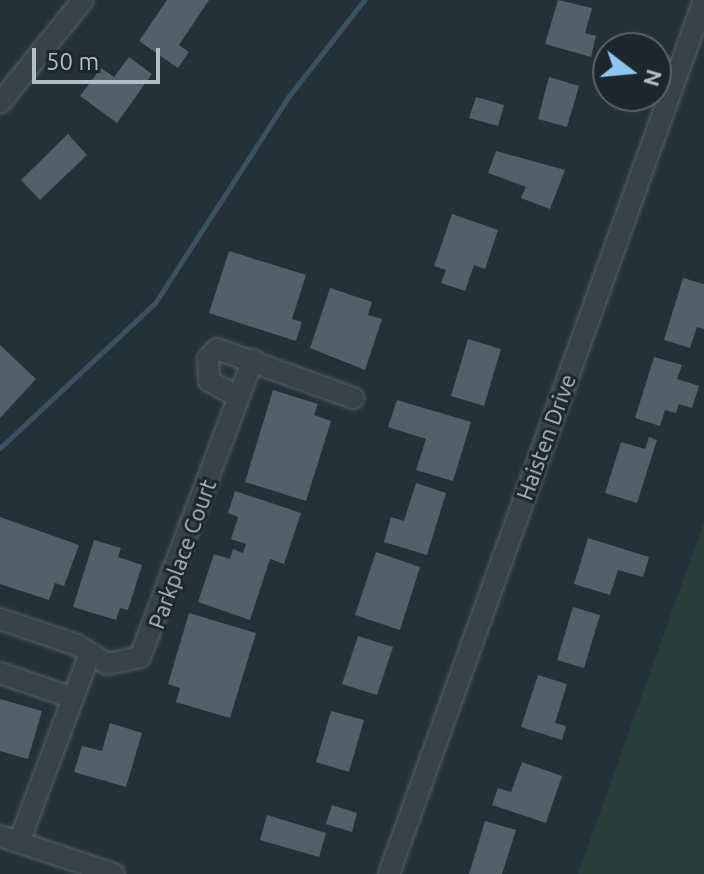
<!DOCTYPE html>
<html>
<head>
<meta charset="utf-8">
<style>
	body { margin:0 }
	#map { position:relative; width:704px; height:874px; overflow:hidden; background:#243139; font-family:Ubuntu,sans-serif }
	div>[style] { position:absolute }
	.green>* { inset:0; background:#293e3a }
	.stream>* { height:5px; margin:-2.5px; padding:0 2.5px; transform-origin:2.5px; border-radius:2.5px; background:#3a5260 }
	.building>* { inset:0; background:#516069 }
	.roads { filter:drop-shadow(0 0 2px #556067) drop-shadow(0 0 2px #556067) }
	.minor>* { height:20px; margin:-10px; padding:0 10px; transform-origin:10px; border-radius:10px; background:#374249 }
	span { translate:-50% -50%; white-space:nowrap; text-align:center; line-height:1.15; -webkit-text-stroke:6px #1d272e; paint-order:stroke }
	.street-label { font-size:22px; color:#b2bdc5 }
	.north { position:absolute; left:592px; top:32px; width:80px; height:80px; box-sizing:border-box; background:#1d272e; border:2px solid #59636a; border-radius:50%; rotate:106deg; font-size:22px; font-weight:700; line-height:32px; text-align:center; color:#b2bdc5 }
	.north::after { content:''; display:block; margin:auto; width:28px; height:36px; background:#8ec6ef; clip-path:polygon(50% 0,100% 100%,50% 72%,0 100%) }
	.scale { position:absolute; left:32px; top:48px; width:128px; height:36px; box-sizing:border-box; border:4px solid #b2bdc5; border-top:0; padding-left:10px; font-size:24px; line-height:28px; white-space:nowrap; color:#b2bdc5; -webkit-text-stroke:6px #1d272e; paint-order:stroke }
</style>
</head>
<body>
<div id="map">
	<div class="green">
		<div style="clip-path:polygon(704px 522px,704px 874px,578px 874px)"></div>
	</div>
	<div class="stream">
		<div style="left:0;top:448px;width:212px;rotate:-43.1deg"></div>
		<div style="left:155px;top:303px;width:247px;rotate:-57.1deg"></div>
		<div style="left:289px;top:96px;width:122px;rotate:-52deg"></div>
	</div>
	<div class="building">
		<div style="clip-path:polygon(167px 0,209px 0,179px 45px,189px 52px,178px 68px,139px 41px)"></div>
		<div style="clip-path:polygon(558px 0,592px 8px,585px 33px,596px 36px,591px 57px,545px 44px)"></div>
		<div style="clip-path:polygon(129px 57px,152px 74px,117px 123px,80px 96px,101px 68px,114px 77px)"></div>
		<div style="clip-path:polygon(549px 77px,579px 86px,567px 127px,538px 119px)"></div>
		<div style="clip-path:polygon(476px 97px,504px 105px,498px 126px,469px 118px)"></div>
		<div style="clip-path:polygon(68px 134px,87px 155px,40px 200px,21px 180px)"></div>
		<div style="clip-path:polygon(496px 151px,565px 170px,550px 209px,521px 198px,526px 187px,488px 173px)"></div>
		<div style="clip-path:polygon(452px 214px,498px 230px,485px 269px,474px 265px,465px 291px,441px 283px,446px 270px,434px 266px)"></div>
		<div style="clip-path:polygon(229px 251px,306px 275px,292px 319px,302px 322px,296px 341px,209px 313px)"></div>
		<div style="clip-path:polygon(683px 278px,704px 284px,704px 329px,697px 327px,690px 348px,664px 340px)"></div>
		<div style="clip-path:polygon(330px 288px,372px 302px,368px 315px,382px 319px,365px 370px,310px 348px)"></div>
		<div style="clip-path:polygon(468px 339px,501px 349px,484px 406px,451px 396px)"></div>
		<div style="clip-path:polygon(0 345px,36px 379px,0 418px)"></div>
		<div style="clip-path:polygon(654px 357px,682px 365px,677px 379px,699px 386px,692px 408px,679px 404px,676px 413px,665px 410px,660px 426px,635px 418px)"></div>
		<div style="clip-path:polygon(273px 390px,318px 404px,314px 415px,331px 421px,306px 501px,245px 482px)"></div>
		<div style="clip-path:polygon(397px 400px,471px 422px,453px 481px,416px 470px,426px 439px,388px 427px)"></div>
		<div style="clip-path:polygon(649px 437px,657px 440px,637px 503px,605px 493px,621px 442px,645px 449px)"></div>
		<div style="clip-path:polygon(416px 483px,446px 493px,427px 555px,384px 542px,391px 517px,404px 521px)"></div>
		<div style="clip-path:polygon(235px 491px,301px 513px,284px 564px,270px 559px,250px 620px,198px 602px,214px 554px,230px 559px,233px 549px,243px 553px,246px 544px,231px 539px,238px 517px,228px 513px)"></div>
		<div style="clip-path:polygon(0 517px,79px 545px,64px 586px,55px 583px,49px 600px,0 584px)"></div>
		<div style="clip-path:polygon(588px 538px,649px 557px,643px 577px,618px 570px,610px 595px,574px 584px)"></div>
		<div style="clip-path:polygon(94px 540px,121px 548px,118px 557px,142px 565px,128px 610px,120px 608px,116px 620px,73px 607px)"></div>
		<div style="clip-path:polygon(376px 552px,420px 567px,400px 630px,355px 615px)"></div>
		<div style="clip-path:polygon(573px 607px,600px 615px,584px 668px,557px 660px)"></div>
		<div style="clip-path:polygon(189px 613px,256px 633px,230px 718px,176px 702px,180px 688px,168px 684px)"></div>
		<div style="clip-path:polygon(358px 636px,393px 647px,377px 695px,342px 684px)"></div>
		<div style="clip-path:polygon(538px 675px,567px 684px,555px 723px,566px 726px,562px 740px,521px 727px)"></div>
		<div style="clip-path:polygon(0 699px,42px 711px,28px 759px,0 751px)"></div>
		<div style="clip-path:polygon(331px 711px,364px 720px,349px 772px,316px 762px)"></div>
		<div style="clip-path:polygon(110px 723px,142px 733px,126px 787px,74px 772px,82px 746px,102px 751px)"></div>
		<div style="clip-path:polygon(522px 762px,562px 776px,546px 823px,492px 805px,498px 788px,511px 792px)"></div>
		<div style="clip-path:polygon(332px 805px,357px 813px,352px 832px,326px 824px)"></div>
		<div style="clip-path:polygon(267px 815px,326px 833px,319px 857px,260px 840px)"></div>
		<div style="clip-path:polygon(485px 821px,516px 830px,502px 874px,469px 874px)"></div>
	</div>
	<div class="roads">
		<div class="minor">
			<div style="left:0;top:103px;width:132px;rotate:-51.1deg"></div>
			<div style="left:238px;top:397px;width:33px;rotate:-151deg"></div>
			<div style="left:209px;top:381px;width:23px;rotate:-92deg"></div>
			<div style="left:208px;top:358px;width:13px;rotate:-45deg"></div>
			<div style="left:217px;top:349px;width:145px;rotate:19.8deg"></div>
			<div style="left:0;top:619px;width:81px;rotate:18.7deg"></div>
			<div style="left:77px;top:645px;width:36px;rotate:32deg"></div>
			<div style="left:107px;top:664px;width:34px;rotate:-12deg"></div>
			<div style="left:140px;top:657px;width:318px;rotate:-69.2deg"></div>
			<div style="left:0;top:673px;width:74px;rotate:18.9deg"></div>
			<div style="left:0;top:836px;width:120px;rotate:18.4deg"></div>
			<div style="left:19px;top:842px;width:202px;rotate:-69.4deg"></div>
			<div style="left:389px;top:874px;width:929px;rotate:-70.18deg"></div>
		</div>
	</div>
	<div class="street-label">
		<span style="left:546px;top:437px;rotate:-70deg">Haisten Drive</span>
		<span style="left:182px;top:554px;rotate:-70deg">Parkplace Court</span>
	</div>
	<div class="north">N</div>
	<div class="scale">50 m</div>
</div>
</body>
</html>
